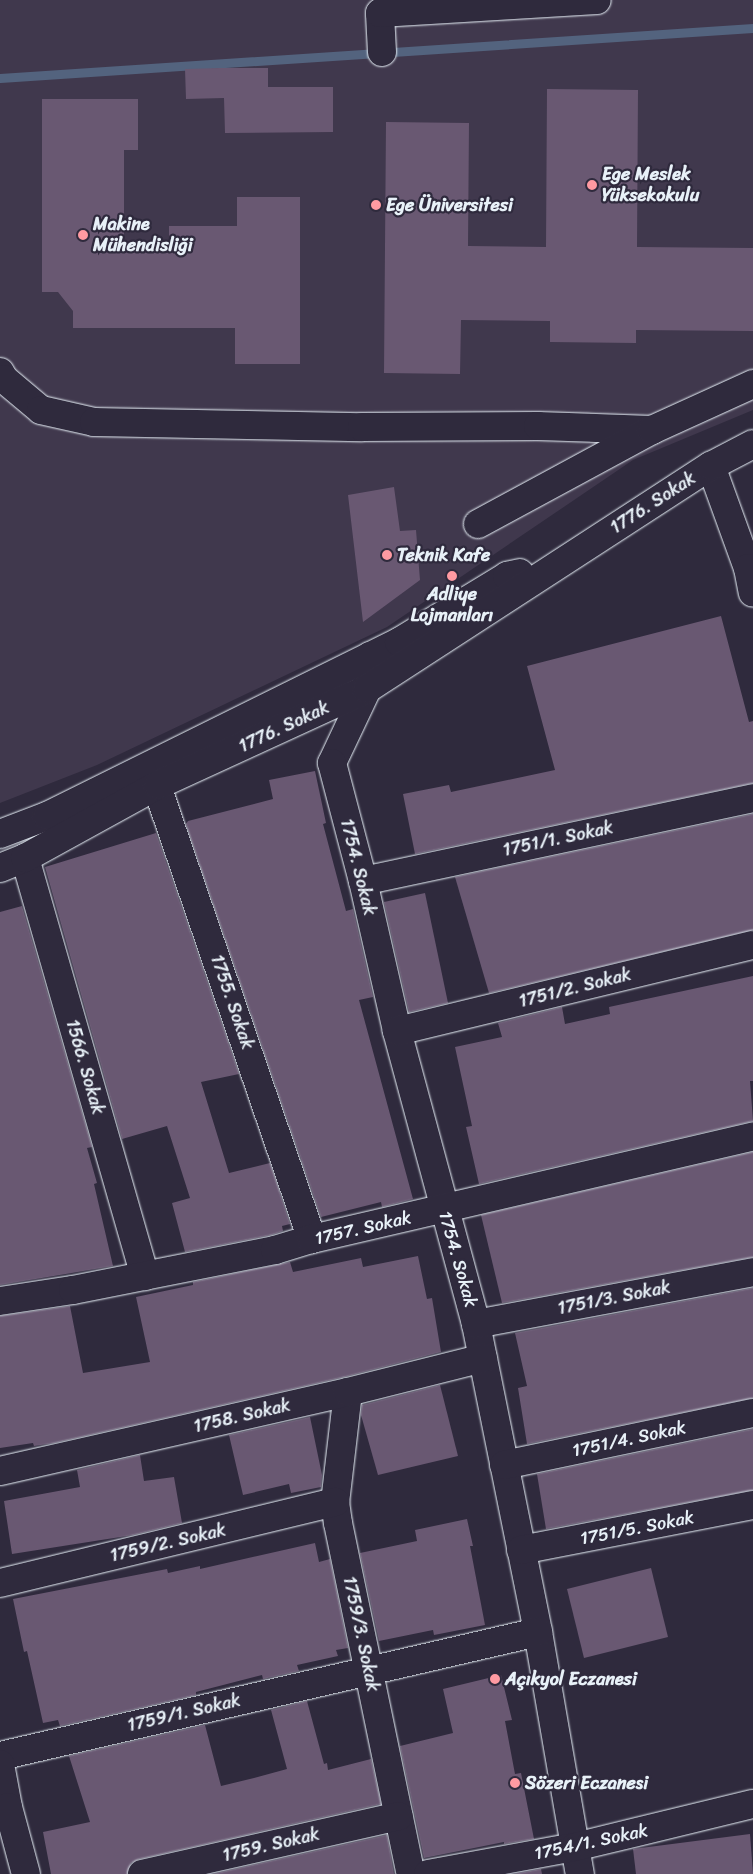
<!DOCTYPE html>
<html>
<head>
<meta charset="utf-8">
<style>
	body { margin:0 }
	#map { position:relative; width:753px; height:1874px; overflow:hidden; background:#2f2a3d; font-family:Sriracha,sans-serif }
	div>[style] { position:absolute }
	.built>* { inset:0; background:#40384d }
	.stream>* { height:9px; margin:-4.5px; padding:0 4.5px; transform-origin:4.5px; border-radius:4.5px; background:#53637e }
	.building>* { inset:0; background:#695872 }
	.roads { filter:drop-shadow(0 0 1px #e8f1f8) drop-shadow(0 0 1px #e8f1f8) }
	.minor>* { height:28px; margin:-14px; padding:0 14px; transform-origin:14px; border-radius:14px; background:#2f2a3d }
	.dots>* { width:14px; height:14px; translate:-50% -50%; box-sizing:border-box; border:2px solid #2f2a3d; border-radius:50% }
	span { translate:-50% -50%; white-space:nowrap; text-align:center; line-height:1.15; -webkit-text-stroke:4.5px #2f2a3d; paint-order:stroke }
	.poi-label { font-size:18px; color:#e8f1f8; font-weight:700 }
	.left { translate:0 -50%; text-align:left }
	.street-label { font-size:18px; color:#e8f1f8 }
</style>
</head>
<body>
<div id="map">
	<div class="built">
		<div style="clip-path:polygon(0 0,753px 0,753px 410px,633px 460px,387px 627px,97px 765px,0 803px)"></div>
	</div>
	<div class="stream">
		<div style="left:0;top:78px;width:755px;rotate:-3.8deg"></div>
	</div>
	<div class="building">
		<div style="clip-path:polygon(220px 68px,268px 68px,268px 87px,333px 87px,333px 132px,225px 133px,224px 98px,186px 99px,185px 69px)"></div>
		<div style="clip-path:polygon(547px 89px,638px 90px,637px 247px,753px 248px,753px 331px,636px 330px,636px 343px,550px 342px,550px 321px,461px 320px,460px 374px,384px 373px,386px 122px,469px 123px,468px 246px,546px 247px)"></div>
		<div style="clip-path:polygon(42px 99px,138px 99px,138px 150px,124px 150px,124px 244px,169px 244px,169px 226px,237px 226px,237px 197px,300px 197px,300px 364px,235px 364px,235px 328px,73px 328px,73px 311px,58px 292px,42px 292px)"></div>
		<div style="clip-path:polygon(394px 487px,400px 531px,416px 530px,420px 580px,363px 622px,348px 495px)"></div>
		<div style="clip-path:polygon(721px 616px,749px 722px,753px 721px,753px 783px,415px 854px,403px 794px,449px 785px,451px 792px,555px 770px,527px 666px)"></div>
		<div style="clip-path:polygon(315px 771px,326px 823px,323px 824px,346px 911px,353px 909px,373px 997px,359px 1000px,413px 1199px,382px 1207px,381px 1202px,321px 1217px,186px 824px,188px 821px,273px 799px,269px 780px)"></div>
		<div style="clip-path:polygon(753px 814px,753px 930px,489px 993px,455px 877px)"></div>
		<div style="clip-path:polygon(156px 833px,239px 1074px,201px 1082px,229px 1173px,270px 1163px,290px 1224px,282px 1226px,283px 1231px,271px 1235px,185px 1252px,172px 1203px,190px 1198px,167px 1126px,122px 1139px,45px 867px)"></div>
		<div style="clip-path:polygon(425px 893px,448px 1003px,409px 1012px,384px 902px)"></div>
		<div style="clip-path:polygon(22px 906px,92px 1147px,87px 1148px,97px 1183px,94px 1184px,113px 1266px,0 1285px,0 912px)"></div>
		<div style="clip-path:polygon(753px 976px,753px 1081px,750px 1081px,753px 1121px,479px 1184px,466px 1127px,472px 1126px,455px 1047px,502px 1037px,498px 1023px,562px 1007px,565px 1024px,610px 1014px,609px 1007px)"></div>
		<div style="clip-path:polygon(753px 1152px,753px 1257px,502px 1303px,481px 1215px)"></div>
		<div style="clip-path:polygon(418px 1256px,427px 1299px,432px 1298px,441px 1352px,344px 1377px,54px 1443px,34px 1446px,33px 1443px,0 1448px,0 1316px,70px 1306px,83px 1373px,150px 1362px,136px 1297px,193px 1285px,193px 1282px,290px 1262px,293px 1272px,361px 1258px,363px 1267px)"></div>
		<div style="clip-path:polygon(753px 1288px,753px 1398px,527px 1444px,518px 1388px,527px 1386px,515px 1333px)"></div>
		<div style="clip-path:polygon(440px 1385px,458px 1456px,378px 1475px,361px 1415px,362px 1405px)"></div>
		<div style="clip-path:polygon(310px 1417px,322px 1475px,321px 1487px,291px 1493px,289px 1484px,243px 1495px,229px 1435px)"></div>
		<div style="clip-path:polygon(753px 1429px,753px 1490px,546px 1529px,537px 1474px)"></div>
		<div style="clip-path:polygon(140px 1455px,144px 1481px,174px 1477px,182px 1523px,133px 1535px,12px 1554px,4px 1501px,80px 1487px,77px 1470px)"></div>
		<div style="clip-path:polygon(467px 1519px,473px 1546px,470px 1546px,485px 1625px,434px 1635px,433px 1630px,379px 1641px,360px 1553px,417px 1541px,415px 1530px)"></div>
		<div style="clip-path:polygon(315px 1543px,319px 1562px,330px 1559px,348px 1648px,336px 1650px,338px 1656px,297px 1665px,299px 1671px,263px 1679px,262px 1675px,196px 1692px,196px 1695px,60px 1726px,58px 1720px,43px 1723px,27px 1651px,24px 1652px,13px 1599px,167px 1569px,168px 1573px,200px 1566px,200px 1569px)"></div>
		<div style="clip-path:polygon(651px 1568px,668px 1637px,584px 1658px,567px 1589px)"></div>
		<div style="clip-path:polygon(501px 1675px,512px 1720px,505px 1721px,515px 1774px,521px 1773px,534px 1839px,504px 1844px,504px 1842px,424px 1858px,400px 1746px,453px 1733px,443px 1689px)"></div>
		<div style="clip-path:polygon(307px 1701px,324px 1764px,327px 1763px,328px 1770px,371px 1759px,381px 1804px,139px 1859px,131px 1863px,127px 1874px,51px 1874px,43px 1832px,90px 1822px,69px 1756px,205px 1725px,221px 1786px,254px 1778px,287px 1769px,271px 1710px)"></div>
		<div style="clip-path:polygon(750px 1834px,753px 1874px,636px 1874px,633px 1849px)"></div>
		<div style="clip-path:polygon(387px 1835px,394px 1874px,213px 1874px)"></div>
		<div style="clip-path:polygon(541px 1869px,542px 1874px,514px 1874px)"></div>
	</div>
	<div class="roads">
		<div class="minor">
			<div style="left:382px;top:52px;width:39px;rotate:-93deg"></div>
			<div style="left:380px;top:13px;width:217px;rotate:-3.4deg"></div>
			<div style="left:0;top:372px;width:8px;rotate:60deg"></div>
			<div style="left:4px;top:379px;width:48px;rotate:40deg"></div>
			<div style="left:41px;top:410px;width:54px;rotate:12.8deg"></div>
			<div style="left:94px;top:422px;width:268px;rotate:1.1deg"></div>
			<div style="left:362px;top:427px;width:176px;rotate:-0.3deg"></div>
			<div style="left:538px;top:426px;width:114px;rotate:2deg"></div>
			<div style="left:711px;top:466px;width:109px;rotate:70.1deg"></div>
			<div style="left:748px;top:568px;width:25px;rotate:79deg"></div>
			<div style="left:478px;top:524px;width:198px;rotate:-28.4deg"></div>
			<div style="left:652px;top:430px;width:111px;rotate:-24.5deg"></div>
			<div style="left:370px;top:656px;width:33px;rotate:95deg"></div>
			<div style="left:367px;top:689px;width:82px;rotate:115.3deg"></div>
			<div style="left:332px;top:763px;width:122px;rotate:75.3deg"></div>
			<div style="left:363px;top:881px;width:154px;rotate:77.2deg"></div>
			<div style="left:397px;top:1031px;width:303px;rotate:74.9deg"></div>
			<div style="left:476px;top:1324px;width:314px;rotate:78.6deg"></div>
			<div style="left:538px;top:1632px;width:246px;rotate:80.2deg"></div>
			<div style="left:151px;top:769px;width:497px;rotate:71.1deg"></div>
			<div style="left:0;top:834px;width:50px;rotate:-21deg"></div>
			<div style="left:47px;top:816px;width:393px;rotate:-26.3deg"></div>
			<div style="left:399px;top:642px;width:127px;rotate:-31.4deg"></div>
			<div style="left:507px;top:576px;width:13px;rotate:-13deg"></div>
			<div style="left:25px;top:858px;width:435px;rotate:74deg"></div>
			<div style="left:0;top:868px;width:27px;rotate:-22deg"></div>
			<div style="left:25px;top:858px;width:152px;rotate:-28.8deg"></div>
			<div style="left:158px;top:785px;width:230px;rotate:-24.7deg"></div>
			<div style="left:367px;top:689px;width:410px;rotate:-33deg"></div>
			<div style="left:711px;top:466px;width:47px;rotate:-27.6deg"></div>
			<div style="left:363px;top:881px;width:399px;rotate:-12deg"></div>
			<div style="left:397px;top:1031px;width:366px;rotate:-13.6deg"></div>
			<div style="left:0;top:1301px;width:74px;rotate:-8.6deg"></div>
			<div style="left:73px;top:1290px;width:206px;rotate:-11.2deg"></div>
			<div style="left:275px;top:1250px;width:39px;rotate:-17deg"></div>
			<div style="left:312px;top:1239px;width:453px;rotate:-13.1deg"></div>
			<div style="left:476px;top:1324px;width:282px;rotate:-10.6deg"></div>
			<div style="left:348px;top:1392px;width:111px;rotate:96.7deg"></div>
			<div style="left:335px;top:1502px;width:21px;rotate:82deg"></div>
			<div style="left:338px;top:1523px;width:359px;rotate:78.3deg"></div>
			<div style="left:504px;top:1465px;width:254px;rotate:-11.8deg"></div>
			<div style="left:0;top:1471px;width:357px;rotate:-12.8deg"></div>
			<div style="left:348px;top:1392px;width:139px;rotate:-14.1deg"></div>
			<div style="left:521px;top:1550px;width:236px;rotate:-11deg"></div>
			<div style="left:0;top:1583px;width:345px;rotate:-13.6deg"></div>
			<div style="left:0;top:1756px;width:552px;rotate:-12.98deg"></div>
			<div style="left:0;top:1764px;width:44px;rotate:79.5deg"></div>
			<div style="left:8px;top:1807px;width:69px;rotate:75deg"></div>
			<div style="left:142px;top:1874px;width:263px;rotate:-12.7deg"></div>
			<div style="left:428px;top:1874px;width:149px;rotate:-10.4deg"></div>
			<div style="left:575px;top:1847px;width:183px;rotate:-13.6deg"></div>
		</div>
	</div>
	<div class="dots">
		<div style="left:592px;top:185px;background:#ff9aa2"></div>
		<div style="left:376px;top:205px;background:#ff9aa2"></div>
		<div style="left:83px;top:235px;background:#ff9aa2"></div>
		<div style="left:387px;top:555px;background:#ff9aa2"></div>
		<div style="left:452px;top:576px;background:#ff9aa2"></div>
		<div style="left:495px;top:1679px;background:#ff9aa2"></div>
		<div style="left:515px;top:1783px;background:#ff9aa2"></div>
	</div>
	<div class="poi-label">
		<span class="left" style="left:602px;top:185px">Ege Meslek<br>Yüksekokulu</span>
		<span class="left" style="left:386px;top:205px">Ege Üniversitesi</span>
		<span class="left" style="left:93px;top:235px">Makine<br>Mühendisliği</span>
		<span class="left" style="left:397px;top:555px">Teknik Kafe</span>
		<span style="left:452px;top:605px">Adliye<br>Lojmanları</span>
		<span class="left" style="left:505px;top:1679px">Açıkyol Eczanesi</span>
		<span class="left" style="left:525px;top:1783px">Sözeri Eczanesi</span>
	</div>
	<div class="street-label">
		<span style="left:653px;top:503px;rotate:-33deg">1776. Sokak</span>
		<span style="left:284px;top:727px;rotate:-25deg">1776. Sokak</span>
		<span style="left:558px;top:839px;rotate:-12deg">1751/1. Sokak</span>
		<span style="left:358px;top:867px;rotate:76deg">1754. Sokak</span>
		<span style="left:575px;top:988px;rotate:-14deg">1751/2. Sokak</span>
		<span style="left:232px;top:1002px;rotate:71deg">1755. Sokak</span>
		<span style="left:85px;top:1067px;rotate:74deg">1566. Sokak</span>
		<span style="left:363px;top:1228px;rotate:-13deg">1757. Sokak</span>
		<span style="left:458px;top:1259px;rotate:74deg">1754. Sokak</span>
		<span style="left:614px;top:1298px;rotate:-11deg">1751/3. Sokak</span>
		<span style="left:242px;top:1416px;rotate:-13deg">1758. Sokak</span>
		<span style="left:629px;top:1439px;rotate:-12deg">1751/4. Sokak</span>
		<span style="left:637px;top:1528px;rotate:-11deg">1751/5. Sokak</span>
		<span style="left:168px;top:1543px;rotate:-13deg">1759/2. Sokak</span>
		<span style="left:361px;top:1634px;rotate:78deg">1759/3. Sokak</span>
		<span style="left:184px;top:1713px;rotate:-13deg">1759/1. Sokak</span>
		<span style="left:591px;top:1842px;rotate:-12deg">1754/1. Sokak</span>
		<span style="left:271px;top:1845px;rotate:-13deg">1759. Sokak</span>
	</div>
</div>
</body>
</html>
